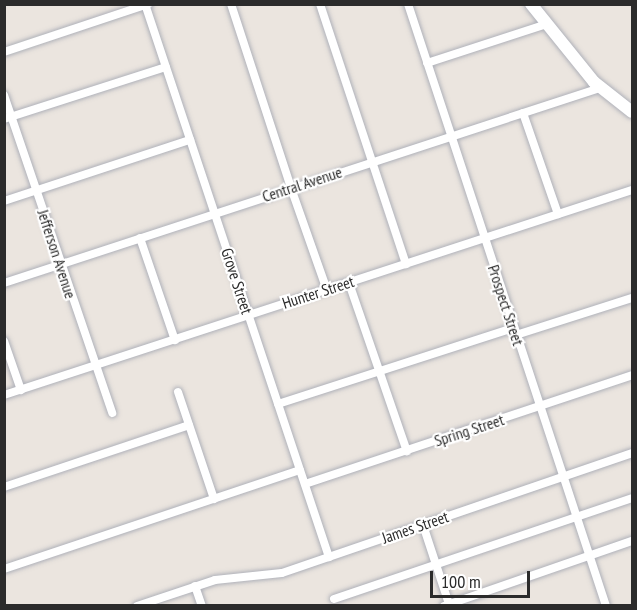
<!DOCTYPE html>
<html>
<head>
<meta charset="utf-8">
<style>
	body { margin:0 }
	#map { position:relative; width:637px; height:610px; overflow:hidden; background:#ebe5df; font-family:"PT Sans Narrow",sans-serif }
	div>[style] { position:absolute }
	.roads { filter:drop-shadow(0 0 2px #afb1b9) drop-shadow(0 0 2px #afb1b9) }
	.street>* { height:8px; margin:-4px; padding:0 4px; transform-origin:4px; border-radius:4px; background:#fff }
	.secondary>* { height:12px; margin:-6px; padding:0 6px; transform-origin:6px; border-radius:6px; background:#fff }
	span { translate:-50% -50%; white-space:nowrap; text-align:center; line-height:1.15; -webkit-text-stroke:4.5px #fff; paint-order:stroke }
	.street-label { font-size:16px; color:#2b2b2b }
	.frame { position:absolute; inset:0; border:6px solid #2b2b2b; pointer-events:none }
	.scale { position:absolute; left:430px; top:571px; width:100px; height:27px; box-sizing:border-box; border:3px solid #2b2b2b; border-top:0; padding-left:8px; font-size:18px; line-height:21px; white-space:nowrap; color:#2b2b2b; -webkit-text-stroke:4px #fff; paint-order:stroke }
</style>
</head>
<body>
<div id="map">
	<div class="roads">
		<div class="street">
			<div style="left:145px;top:4px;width:583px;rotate:71.6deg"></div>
			<div style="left:231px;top:4px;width:194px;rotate:71.9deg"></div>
			<div style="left:291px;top:188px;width:108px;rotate:70.6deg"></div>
			<div style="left:320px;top:4px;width:274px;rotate:71.7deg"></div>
			<div style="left:408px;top:4px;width:634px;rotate:71.79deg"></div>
			<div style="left:4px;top:52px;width:152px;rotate:-18.4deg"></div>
			<div style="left:427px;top:63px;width:126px;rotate:-18deg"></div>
			<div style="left:4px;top:95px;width:336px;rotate:71.2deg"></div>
			<div style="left:523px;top:113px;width:107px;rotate:70.9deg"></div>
			<div style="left:4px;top:119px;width:170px;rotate:-17.8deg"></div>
			<div style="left:4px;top:201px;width:196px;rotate:-18.2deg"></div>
			<div style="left:140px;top:238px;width:108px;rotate:71.1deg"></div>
			<div style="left:4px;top:283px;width:627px;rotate:-18.12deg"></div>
			<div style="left:349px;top:283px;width:178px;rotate:71deg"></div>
			<div style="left:516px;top:335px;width:122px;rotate:-17.7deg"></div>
			<div style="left:4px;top:341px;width:52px;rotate:70.9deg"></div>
			<div style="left:178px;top:392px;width:113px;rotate:71.4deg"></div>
			<div style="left:4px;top:395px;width:661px;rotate:-18.08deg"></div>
			<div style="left:278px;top:404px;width:248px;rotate:-17.9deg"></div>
			<div style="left:305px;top:484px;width:345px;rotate:-18.4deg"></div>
			<div style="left:4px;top:487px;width:195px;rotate:-18.5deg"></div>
			<div style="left:423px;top:525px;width:83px;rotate:71.8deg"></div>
			<div style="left:4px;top:569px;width:312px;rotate:-18.5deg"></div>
			<div style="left:195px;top:586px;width:21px;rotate:71deg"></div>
			<div style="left:334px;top:599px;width:315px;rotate:-18.7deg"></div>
			<div style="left:137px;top:606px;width:82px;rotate:-18.4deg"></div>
			<div style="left:215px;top:580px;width:67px;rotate:-6deg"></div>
			<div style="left:282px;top:573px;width:370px;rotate:-18.9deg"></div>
			<div style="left:444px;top:606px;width:199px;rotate:-19.1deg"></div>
		</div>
		<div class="secondary">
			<div style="left:531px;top:4px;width:100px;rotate:51.1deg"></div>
			<div style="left:594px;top:82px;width:48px;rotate:38.3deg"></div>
		</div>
	</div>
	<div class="street-label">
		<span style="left:302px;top:184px;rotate:-18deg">Central Avenue</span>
		<span style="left:57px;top:254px;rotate:72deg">Jefferson Avenue</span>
		<span style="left:237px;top:281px;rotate:72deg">Grove Street</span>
		<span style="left:318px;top:292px;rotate:-18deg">Hunter Street</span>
		<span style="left:506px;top:305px;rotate:72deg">Prospect Street</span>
		<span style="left:469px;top:430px;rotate:-18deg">Spring Street</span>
		<span style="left:415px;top:527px;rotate:-19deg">James Street</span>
	</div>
	<div class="frame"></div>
	<div class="scale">100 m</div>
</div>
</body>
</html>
